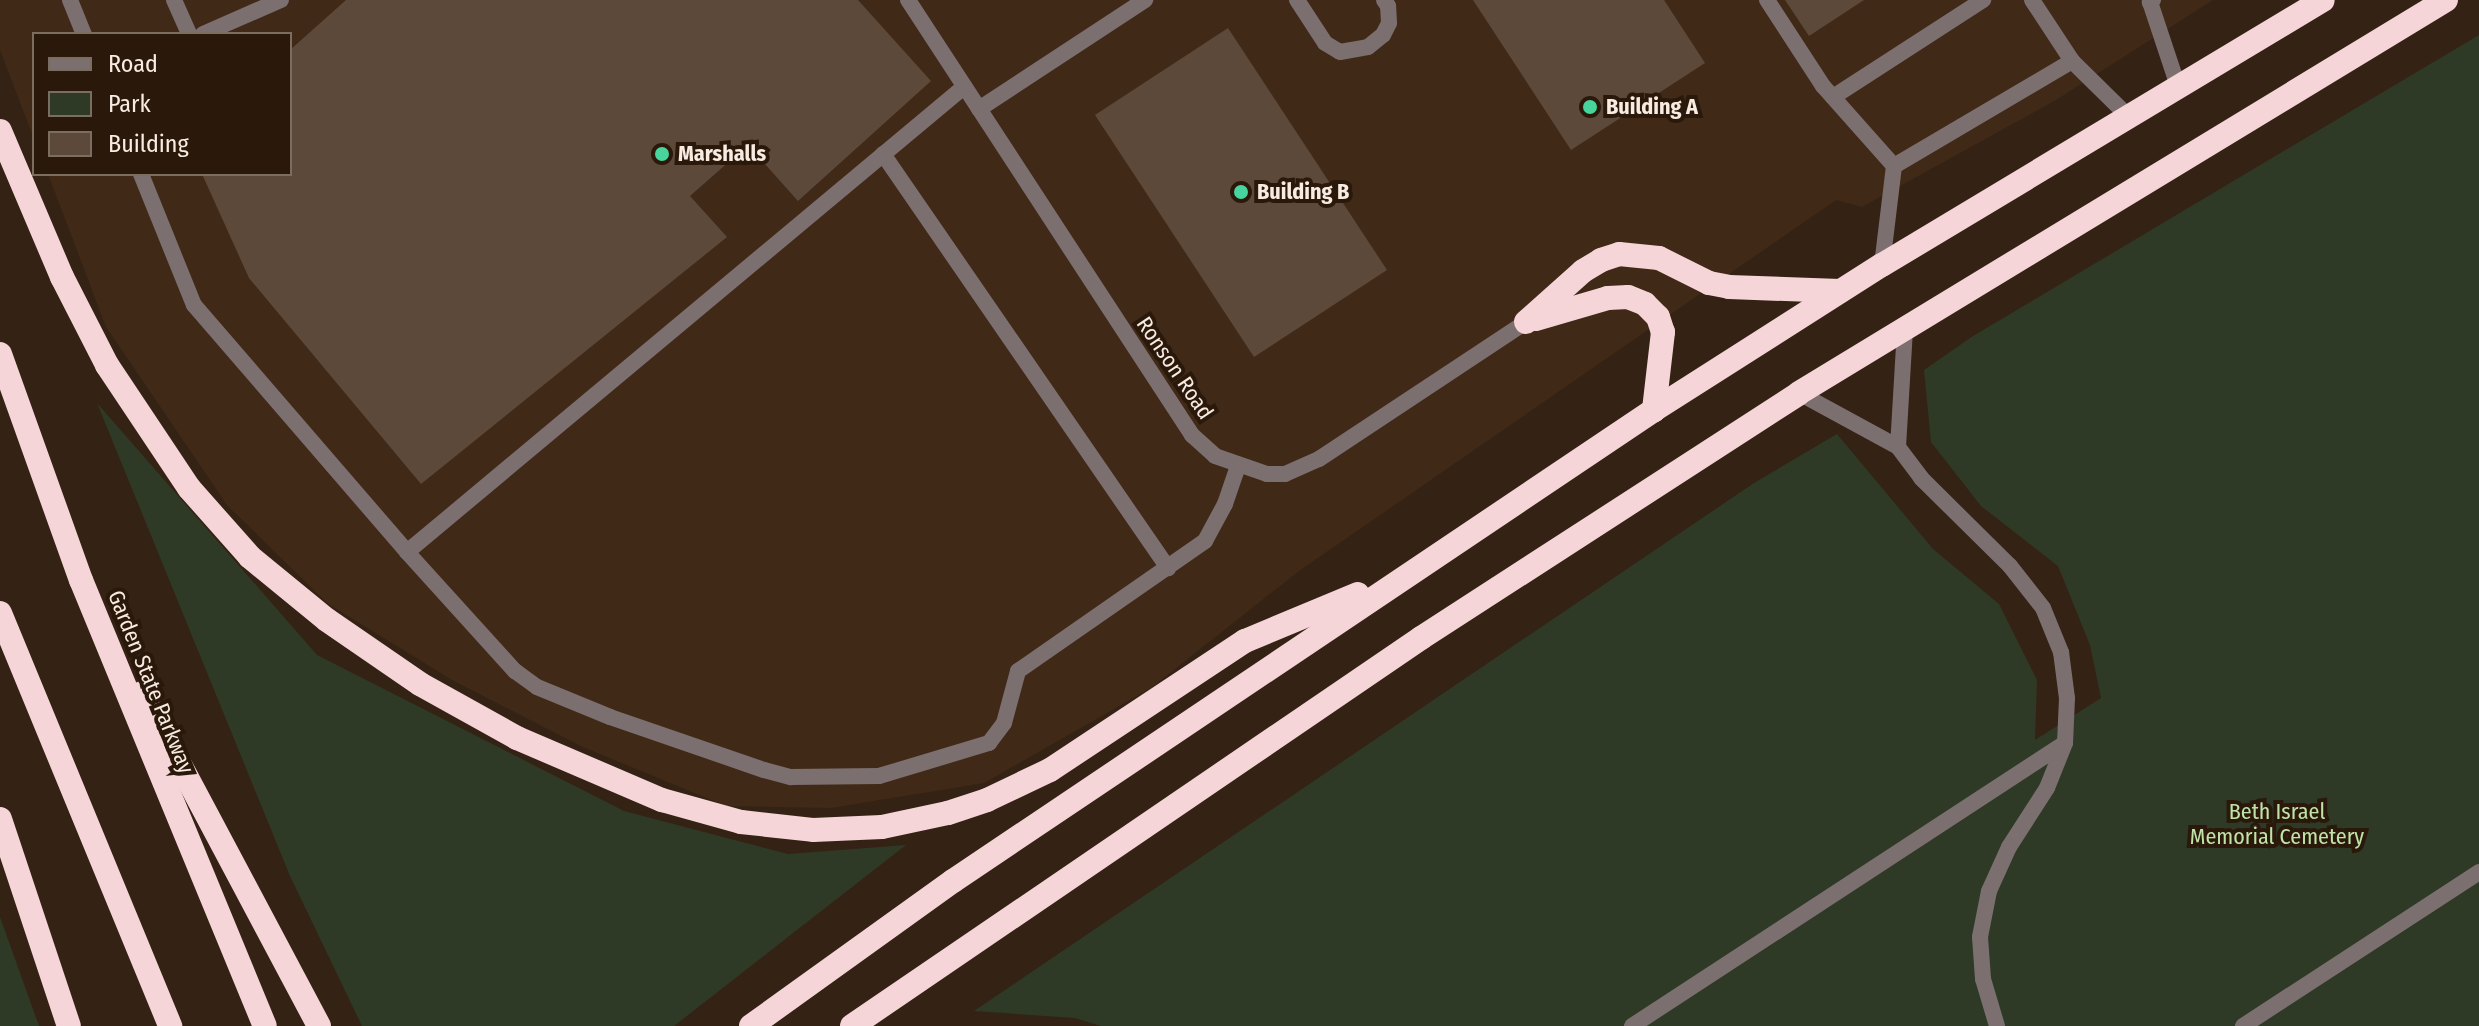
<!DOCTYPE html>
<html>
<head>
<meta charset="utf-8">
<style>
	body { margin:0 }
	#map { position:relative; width:2479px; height:1026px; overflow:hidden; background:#342214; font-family:"Fira Sans Condensed",sans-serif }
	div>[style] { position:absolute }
	.built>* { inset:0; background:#402916 }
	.green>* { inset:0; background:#2e3a26 }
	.building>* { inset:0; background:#5d493a }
	.lane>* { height:16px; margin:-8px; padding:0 8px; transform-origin:8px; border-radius:8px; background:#7c6f70 }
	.street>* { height:16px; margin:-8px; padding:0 8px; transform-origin:8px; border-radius:8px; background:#7c6f70 }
	.highway>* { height:24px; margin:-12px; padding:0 12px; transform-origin:12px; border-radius:12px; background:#f5d5d8 }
	.dots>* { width:22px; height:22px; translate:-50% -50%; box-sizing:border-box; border:4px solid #2a190b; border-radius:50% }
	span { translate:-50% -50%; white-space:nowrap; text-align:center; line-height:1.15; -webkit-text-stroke:8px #2a190b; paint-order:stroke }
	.poi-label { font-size:22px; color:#f7ebe2; font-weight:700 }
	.left { translate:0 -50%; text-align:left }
	.street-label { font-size:22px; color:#f7ebe2 }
	.park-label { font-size:22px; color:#c0e4a8 }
	.legend { position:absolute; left:32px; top:32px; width:260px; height:144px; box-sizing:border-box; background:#2a190b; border:2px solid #7c6d61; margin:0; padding:10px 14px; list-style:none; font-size:24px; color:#f7ebe2 }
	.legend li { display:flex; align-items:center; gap:16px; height:40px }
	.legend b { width:40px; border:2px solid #7c6d61 }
</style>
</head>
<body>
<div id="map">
	<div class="built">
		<div style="clip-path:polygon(0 0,2213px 0,2056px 100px,1862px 207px,1836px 200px,1299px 571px,1151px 688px,984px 783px,831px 808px,726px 806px,583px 747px,452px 680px,327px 603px,227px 505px,106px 327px,48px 174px,290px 174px,290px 34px,34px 34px,34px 139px,0 50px)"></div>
	</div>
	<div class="green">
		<div style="clip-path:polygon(2479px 35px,2479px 1026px,1101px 1026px,1075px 1018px,974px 1011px,1754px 483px,1837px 434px,1933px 549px,1999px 604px,2037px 680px,2035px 740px,2101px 698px,2090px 645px,2058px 566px,1981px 506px,1931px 442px,1924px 370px,1973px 336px)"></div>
		<div style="clip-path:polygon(97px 403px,317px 655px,624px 811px,788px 854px,906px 845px,674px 1026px,362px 1026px,290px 876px)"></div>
		<div style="clip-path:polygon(0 917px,39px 1026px,0 1026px)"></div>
	</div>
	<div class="building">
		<div style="clip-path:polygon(346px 0,858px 0,931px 81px,798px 201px,748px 145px,690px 196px,727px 237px,421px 484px,249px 278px,202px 174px,290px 174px,290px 50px)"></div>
		<div style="clip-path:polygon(1473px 0,1664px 0,1705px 63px,1571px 150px)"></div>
		<div style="clip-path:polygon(1785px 0,1864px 0,1809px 36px)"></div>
		<div style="clip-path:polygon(1228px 28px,1387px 270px,1254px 357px,1095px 115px)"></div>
	</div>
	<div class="lane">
		<div style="left:70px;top:0;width:37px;rotate:68deg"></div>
		<div style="left:174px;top:0;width:37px;rotate:66deg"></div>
		<div style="left:1297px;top:0;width:51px;rotate:56.9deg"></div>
		<div style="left:1325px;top:43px;width:17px;rotate:31deg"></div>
		<div style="left:1340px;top:52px;width:28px;rotate:-10deg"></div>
		<div style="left:1368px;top:47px;width:19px;rotate:-39deg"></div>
		<div style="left:1383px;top:35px;width:13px;rotate:-63deg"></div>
		<div style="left:1389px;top:23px;width:17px;rotate:-93deg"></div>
		<div style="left:1388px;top:6px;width:7px;rotate:-124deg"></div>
		<div style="left:1767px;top:0;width:103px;rotate:56.9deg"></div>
		<div style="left:1823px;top:86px;width:107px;rotate:48.4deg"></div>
		<div style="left:1894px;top:166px;width:100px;rotate:96.9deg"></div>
		<div style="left:2032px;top:0;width:73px;rotate:56.7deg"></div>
		<div style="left:2072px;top:61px;width:78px;rotate:44.5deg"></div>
		<div style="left:2153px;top:0;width:4px;rotate:146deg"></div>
		<div style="left:2150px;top:2px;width:89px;rotate:71.6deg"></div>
		<div style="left:203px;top:34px;width:85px;rotate:-23.6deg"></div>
		<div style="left:1833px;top:97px;width:179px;rotate:-32.9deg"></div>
		<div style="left:979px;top:109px;width:199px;rotate:-33.3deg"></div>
		<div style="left:883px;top:154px;width:503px;rotate:55.46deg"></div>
		<div style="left:1894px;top:166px;width:207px;rotate:-30.5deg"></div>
		<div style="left:141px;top:174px;width:141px;rotate:68deg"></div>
		<div style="left:194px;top:305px;width:326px;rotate:49.2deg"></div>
		<div style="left:407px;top:552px;width:161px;rotate:47.8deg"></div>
		<div style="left:515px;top:671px;width:27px;rotate:36deg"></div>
		<div style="left:537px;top:687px;width:79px;rotate:22.3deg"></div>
		<div style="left:610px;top:717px;width:163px;rotate:19deg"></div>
		<div style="left:764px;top:770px;width:28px;rotate:15deg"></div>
		<div style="left:791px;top:777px;width:88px;rotate:-0.7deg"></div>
		<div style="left:879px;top:776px;width:115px;rotate:-16.7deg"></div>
		<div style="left:989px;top:743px;width:25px;rotate:-53deg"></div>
		<div style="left:1004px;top:723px;width:54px;rotate:-74.9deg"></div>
		<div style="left:1018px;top:671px;width:228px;rotate:-34.8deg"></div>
		<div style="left:1205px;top:541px;width:42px;rotate:-61.6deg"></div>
		<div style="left:1225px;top:504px;width:40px;rotate:-71.1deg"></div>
		<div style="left:1799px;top:393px;width:113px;rotate:28.6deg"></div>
		<div style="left:1898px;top:447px;width:39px;rotate:53deg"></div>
		<div style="left:1921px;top:478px;width:125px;rotate:44.7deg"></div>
		<div style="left:2010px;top:566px;width:53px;rotate:51.8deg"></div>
		<div style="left:2043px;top:608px;width:48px;rotate:67.8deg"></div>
		<div style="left:2061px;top:652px;width:46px;rotate:82.6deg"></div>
		<div style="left:2067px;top:698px;width:45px;rotate:92.5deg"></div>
		<div style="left:2065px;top:743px;width:48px;rotate:111.8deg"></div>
		<div style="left:2047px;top:788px;width:70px;rotate:122.8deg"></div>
		<div style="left:2009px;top:847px;width:48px;rotate:114.4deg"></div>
		<div style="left:1989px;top:891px;width:47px;rotate:101.1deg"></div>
		<div style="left:1980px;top:937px;width:42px;rotate:85.9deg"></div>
		<div style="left:1983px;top:979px;width:49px;rotate:73.4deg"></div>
		<div style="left:1898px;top:447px;width:119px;rotate:-86.6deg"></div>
		<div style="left:407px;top:552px;width:726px;rotate:-39.86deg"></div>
		<div style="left:1632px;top:1026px;width:517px;rotate:-33.17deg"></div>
		<div style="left:2243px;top:1026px;width:282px;rotate:-33.1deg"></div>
	</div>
	<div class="street">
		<div style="left:908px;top:0;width:520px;rotate:56.86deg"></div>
		<div style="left:1192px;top:435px;width:31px;rotate:42deg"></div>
		<div style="left:1215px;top:456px;width:55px;rotate:19.1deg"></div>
		<div style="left:1267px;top:474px;width:18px"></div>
		<div style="left:1285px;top:474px;width:37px;rotate:-24deg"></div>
		<div style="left:1319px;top:459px;width:248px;rotate:-33.5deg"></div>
	</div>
	<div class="highway">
		<div style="left:0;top:131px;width:159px;rotate:67deg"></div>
		<div style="left:62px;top:277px;width:99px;rotate:62.9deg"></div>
		<div style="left:107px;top:365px;width:148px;rotate:56.3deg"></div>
		<div style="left:189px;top:488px;width:92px;rotate:48.5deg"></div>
		<div style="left:250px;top:557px;width:99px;rotate:39.3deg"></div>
		<div style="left:327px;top:620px;width:113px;rotate:34.5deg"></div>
		<div style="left:420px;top:684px;width:111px;rotate:29.1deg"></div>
		<div style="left:517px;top:738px;width:158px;rotate:23.2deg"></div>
		<div style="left:662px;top:800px;width:82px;rotate:15.6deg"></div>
		<div style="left:741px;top:822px;width:72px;rotate:6.3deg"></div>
		<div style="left:813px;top:830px;width:69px;rotate:-2.5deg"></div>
		<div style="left:882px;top:827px;width:67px;rotate:-12deg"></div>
		<div style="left:948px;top:813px;width:41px;rotate:-18.4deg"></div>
		<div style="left:987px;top:800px;width:70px;rotate:-25.5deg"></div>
		<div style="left:1050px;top:770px;width:234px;rotate:-33.5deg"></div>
		<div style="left:1245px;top:641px;width:122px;rotate:-22.6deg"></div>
		<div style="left:1536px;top:319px;width:75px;rotate:-16.3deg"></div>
		<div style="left:1608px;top:298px;width:20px;rotate:-3deg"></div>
		<div style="left:1628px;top:297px;width:18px;rotate:22deg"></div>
		<div style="left:1645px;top:304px;width:18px;rotate:45deg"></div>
		<div style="left:1658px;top:317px;width:16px;rotate:72deg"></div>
		<div style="left:1663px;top:332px;width:79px;rotate:96.6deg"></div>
		<div style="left:1526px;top:322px;width:76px;rotate:-41.8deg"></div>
		<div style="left:1583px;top:271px;width:21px;rotate:-31deg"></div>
		<div style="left:1601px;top:260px;width:19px;rotate:-18deg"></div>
		<div style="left:1619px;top:254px;width:40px;rotate:5.7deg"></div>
		<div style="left:1659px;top:258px;width:56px;rotate:26.6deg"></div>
		<div style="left:1709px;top:283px;width:20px;rotate:11deg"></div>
		<div style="left:1729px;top:287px;width:111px;rotate:2.1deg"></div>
		<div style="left:0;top:354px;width:240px;rotate:70.3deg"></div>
		<div style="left:81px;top:580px;width:482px;rotate:67.6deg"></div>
		<div style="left:0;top:613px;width:447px;rotate:67.6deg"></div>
		<div style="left:142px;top:693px;width:377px;rotate:62deg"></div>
		<div style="left:0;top:819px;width:218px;rotate:71.6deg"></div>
		<div style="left:751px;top:1026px;width:249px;rotate:-35.7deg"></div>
		<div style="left:953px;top:881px;width:845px;rotate:-33.9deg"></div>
		<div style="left:1654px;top:410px;width:270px;rotate:-32.5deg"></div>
		<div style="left:1882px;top:265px;width:514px;rotate:-31deg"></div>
		<div style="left:852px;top:1026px;width:689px;rotate:-34.29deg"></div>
		<div style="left:1421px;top:638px;width:450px;rotate:-32.9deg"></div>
		<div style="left:1799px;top:393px;width:757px;rotate:-31.28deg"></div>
	</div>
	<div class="dots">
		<div style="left:1590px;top:107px;background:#48d49d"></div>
		<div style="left:662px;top:154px;background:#48d49d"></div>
		<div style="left:1241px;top:192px;background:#48d49d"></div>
	</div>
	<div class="poi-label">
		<span class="left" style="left:1606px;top:107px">Building A</span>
		<span class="left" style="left:678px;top:154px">Marshalls</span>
		<span class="left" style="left:1257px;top:192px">Building B</span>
	</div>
	<div class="street-label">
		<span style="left:1175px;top:368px;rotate:56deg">Ronson Road</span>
		<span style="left:151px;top:682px;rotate:68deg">Garden State Parkway</span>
	</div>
	<div class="park-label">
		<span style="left:2277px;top:824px">Beth Israel<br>Memorial Cemetery</span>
	</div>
	<ul class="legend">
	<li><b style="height:10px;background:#7c6f70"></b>Road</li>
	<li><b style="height:22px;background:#2e3a26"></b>Park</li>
	<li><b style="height:22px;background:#5d493a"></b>Building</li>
	</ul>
</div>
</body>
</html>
